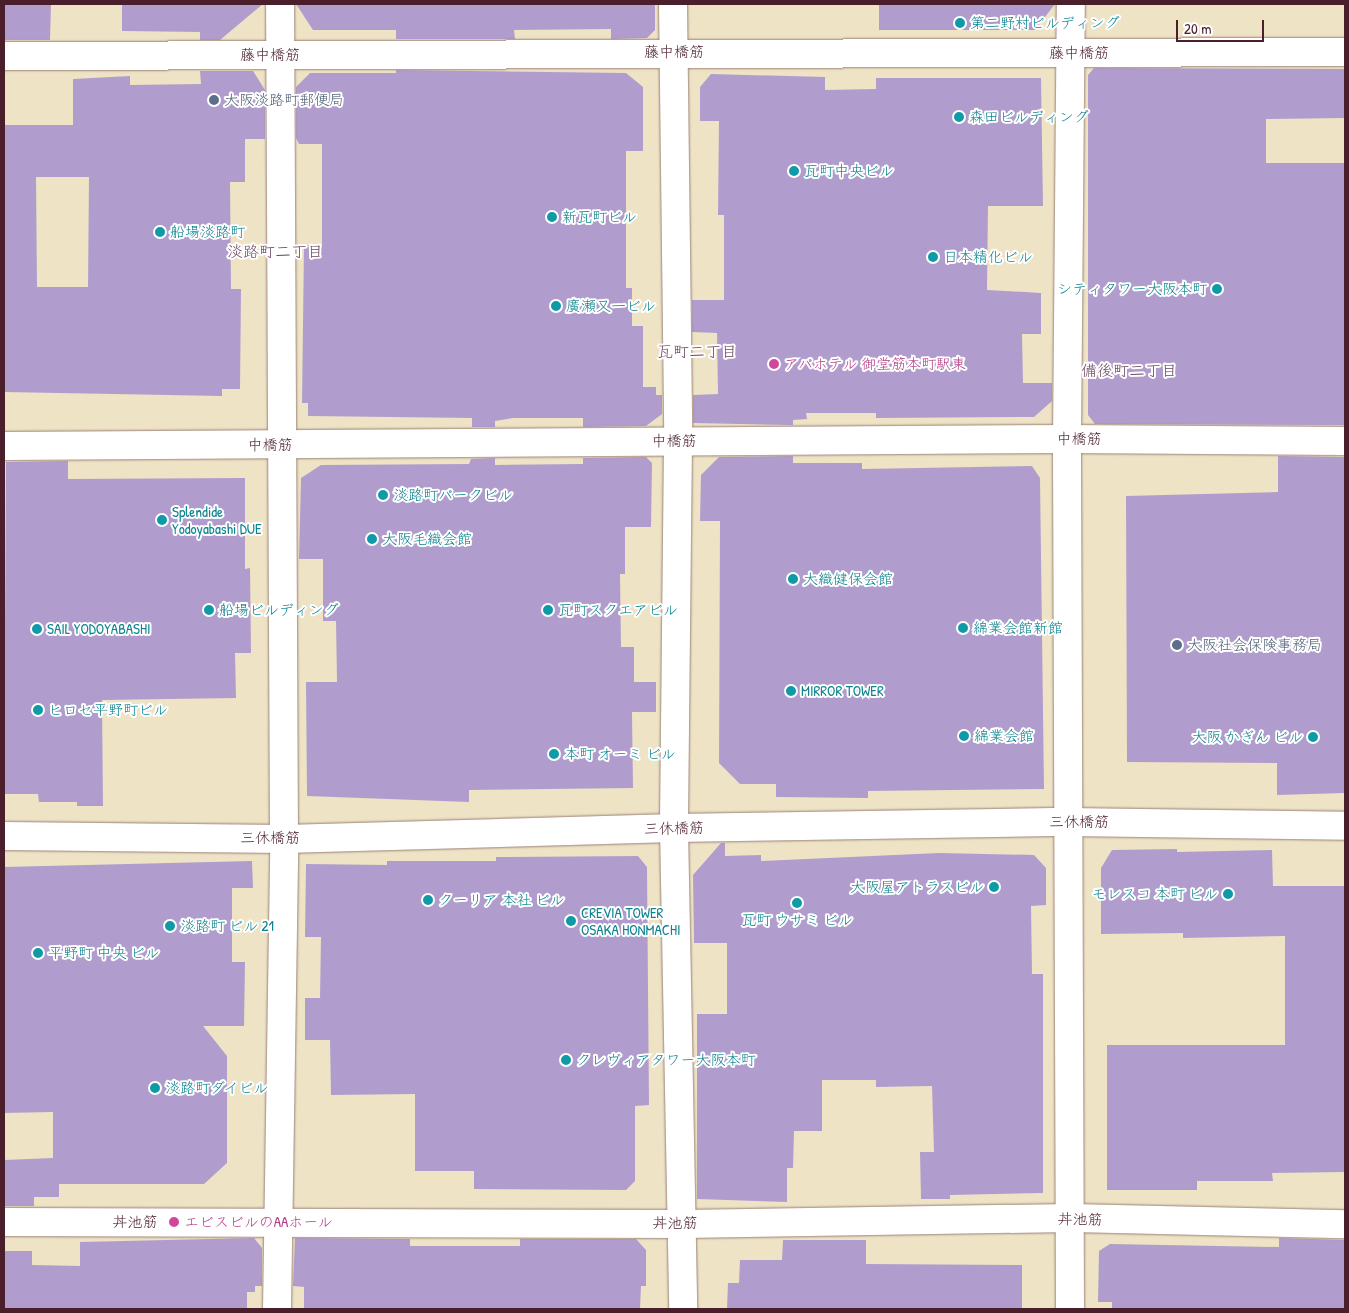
<!DOCTYPE html>
<html>
<head>
<meta charset="utf-8">
<style>
	body { margin:0 }
	#map { position:relative; width:1349px; height:1313px; overflow:hidden; background:#eee3c5; font-family:"Patrick Hand","Klee One",sans-serif }
	div>[style] { position:absolute }
	.building>* { inset:0; background:#b19dcd }
	.roads { filter:drop-shadow(0 0 1px #9c8178) drop-shadow(0 0 1px #9c8178) }
	.street>* { height:28px; margin:-14px; padding:0 14px; transform-origin:14px; border-radius:14px; background:#fff }
	.dots>* { width:14px; height:14px; translate:-50% -50%; box-sizing:border-box; border:2px solid #fff; border-radius:50% }
	span { translate:-50% -50%; white-space:nowrap; text-align:center; line-height:1.15; -webkit-text-stroke:4px #fff; paint-order:stroke }
	.culture-label { font-size:15px; color:#0d838f }
	.left { translate:0 -50%; text-align:left }
	.right { translate:-100% -50%; text-align:right }
	.street-label { font-size:15px; color:#4a1f2b }
	.service-label { font-size:15px; color:#4e5e75 }
	.hotel-label { font-size:15px; color:#b23c85 }
	.neighbourhood-label { font-size:16px; color:#6e4b64 }
	.frame { position:absolute; inset:0; border:5px solid #4a1f2b; pointer-events:none }
	.scale { position:absolute; left:1176px; top:20px; width:88px; height:22px; box-sizing:border-box; border:2px solid #4a1f2b; border-top:0; padding-left:6px; font-size:15px; line-height:18px; white-space:nowrap; color:#4a1f2b; -webkit-text-stroke:4px #fff; paint-order:stroke }
</style>
</head>
<body>
<div id="map">
	<div class="building">
		<div style="clip-path:polygon(4px 4px,51px 4px,50px 40px,4px 40px)"></div>
		<div style="clip-path:polygon(122px 4px,263px 4px,220px 40px,200px 40px,200px 32px,122px 31px)"></div>
		<div style="clip-path:polygon(296px 4px,655px 4px,655px 30px,647px 38px,611px 39px,611px 29px,514px 30px,515px 39px,396px 39px,396px 30px,313px 30px)"></div>
		<div style="clip-path:polygon(879px 4px,1055px 4px,1035px 30px,879px 30px)"></div>
		<div style="clip-path:polygon(1094px 68px,1345px 69px,1345px 118px,1266px 119px,1266px 163px,1345px 163px,1345px 425px,1095px 424px,1088px 415px,1088px 75px)"></div>
		<div style="clip-path:polygon(396px 70px,626px 73px,643px 87px,643px 151px,626px 151px,626px 288px,632px 288px,632px 326px,643px 326px,643px 387px,656px 387px,656px 395px,662px 395px,662px 414px,646px 426px,583px 427px,583px 418px,513px 418px,495px 421px,495px 427px,472px 427px,472px 418px,308px 416px,308px 403px,302px 403px,304px 245px,322px 246px,322px 144px,299px 144px,296px 138px,296px 87px,310px 73px,396px 73px)"></div>
		<div style="clip-path:polygon(evenodd,200px 71px,253px 71px,265px 90px,265px 139px,245px 139px,245px 182px,230px 182px,231px 289px,241px 289px,240px 389px,222px 389px,222px 396px,4px 392px,4px 125px,73px 125px,73px 79px,130px 76px,130px 85px,201px 84px,200px 71px,36px 177px,89px 177px,88px 287px,37px 287px,36px 177px)"></div>
		<div style="clip-path:polygon(711px 74px,825px 77px,825px 90px,876px 89px,876px 78px,1041px 78px,1043px 206px,988px 206px,987px 290px,1041px 293px,1041px 334px,1022px 334px,1023px 383px,1052px 383px,1052px 401px,1034px 417px,876px 418px,876px 413px,806px 413px,807px 419px,793px 420px,793px 425px,693px 423px,693px 395px,718px 394px,717px 333px,692px 332px,692px 300px,724px 300px,724px 215px,718px 215px,719px 121px,700px 121px,700px 87px)"></div>
		<div style="clip-path:polygon(793px 456px,793px 463px,862px 463px,862px 469px,1032px 466px,1040px 478px,1044px 789px,868px 791px,868px 798px,776px 797px,776px 784px,740px 784px,719px 763px,720px 521px,700px 521px,701px 475px,719px 457px)"></div>
		<div style="clip-path:polygon(1278px 456px,1345px 457px,1345px 793px,1277px 795px,1277px 763px,1127px 762px,1126px 496px,1278px 492px)"></div>
		<div style="clip-path:polygon(646px 457px,652px 463px,651px 527px,625px 527px,625px 574px,620px 574px,621px 647px,634px 647px,634px 682px,656px 682px,656px 712px,632px 712px,633px 788px,469px 790px,469px 802px,307px 796px,306px 682px,337px 682px,336px 621px,323px 621px,323px 559px,299px 559px,301px 478px,321px 465px,469px 464px,471px 459px,495px 458px,495px 465px,583px 464px,583px 458px)"></div>
		<div style="clip-path:polygon(68px 461px,68px 479px,245px 478px,245px 569px,250px 568px,251px 653px,235px 653px,236px 698px,102px 700px,103px 806px,77px 806px,77px 802px,39px 802px,38px 794px,4px 794px,6px 462px)"></div>
		<div style="clip-path:polygon(721px 843px,725px 843px,725px 856px,761px 855px,761px 861px,939px 853px,1034px 855px,1046px 868px,1046px 905px,1031px 906px,1032px 974px,1043px 974px,1043px 1193px,950px 1195px,950px 1199px,921px 1199px,920px 1152px,934px 1152px,932px 1086px,876px 1087px,876px 1080px,822px 1080px,822px 1131px,794px 1131px,793px 1168px,787px 1168px,787px 1202px,697px 1199px,697px 1014px,727px 1014px,727px 943px,694px 943px,693px 875px)"></div>
		<div style="clip-path:polygon(1177px 849px,1177px 852px,1272px 850px,1273px 886px,1345px 886px,1345px 1172px,1272px 1173px,1273px 1181px,1197px 1181px,1197px 1190px,1107px 1190px,1107px 1045px,1285px 1045px,1285px 936px,1183px 938px,1183px 933px,1101px 934px,1101px 868px,1112px 850px)"></div>
		<div style="clip-path:polygon(638px 856px,647px 867px,649px 1105px,635px 1106px,635px 1181px,626px 1190px,474px 1189px,474px 1171px,415px 1171px,415px 1094px,331px 1095px,330px 1040px,305px 1040px,305px 998px,320px 998px,321px 937px,305px 937px,306px 864px,387px 865px,387px 861px,496px 861px,496px 857px)"></div>
		<div style="clip-path:polygon(252px 861px,253px 888px,232px 888px,232px 962px,245px 962px,244px 1026px,203px 1026px,227px 1056px,227px 1163px,204px 1184px,59px 1184px,59px 1197px,34px 1197px,34px 1206px,4px 1206px,4px 1160px,53px 1158px,53px 1112px,4px 1113px,4px 867px)"></div>
		<div style="clip-path:polygon(254px 1238px,262px 1248px,262px 1286px,255px 1286px,255px 1292px,247px 1292px,247px 1309px,4px 1309px,4px 1251px,32px 1251px,32px 1265px,80px 1266px,80px 1242px)"></div>
		<div style="clip-path:polygon(295px 1238px,410px 1239px,410px 1246px,520px 1246px,520px 1239px,636px 1239px,646px 1250px,646px 1286px,641px 1286px,640px 1309px,304px 1309px,304px 1287px,293px 1286px)"></div>
		<div style="clip-path:polygon(1279px 1238px,1345px 1240px,1345px 1309px,1112px 1309px,1112px 1302px,1098px 1302px,1099px 1251px,1110px 1244px,1279px 1247px)"></div>
		<div style="clip-path:polygon(783px 1240px,866px 1240px,866px 1264px,1022px 1265px,1022px 1309px,727px 1309px,728px 1283px,739px 1283px,740px 1260px,782px 1260px)"></div>
	</div>
	<div class="roads">
		<div class="street">
			<div style="left:673px;top:4px;width:437px;rotate:89.3deg"></div>
			<div style="left:678px;top:441px;width:387px;rotate:90.6deg"></div>
			<div style="left:674px;top:828px;width:481px;rotate:88.9deg"></div>
			<div style="left:4px;top:56px;width:1341px;rotate:-0.17deg"></div>
			<div style="left:4px;top:446px;width:1063px;rotate:-0.38deg"></div>
			<div style="left:1067px;top:439px;width:278px;rotate:0.4deg"></div>
			<div style="left:4px;top:836px;width:280px;rotate:0.6deg"></div>
			<div style="left:284px;top:839px;width:390px;rotate:-1.6deg"></div>
			<div style="left:674px;top:828px;width:394px;rotate:-0.9deg"></div>
			<div style="left:1068px;top:822px;width:277px;rotate:0.8deg"></div>
			<div style="left:4px;top:1222px;width:680px;rotate:0.17deg"></div>
			<div style="left:684px;top:1224px;width:388px;rotate:-0.9deg"></div>
			<div style="left:1072px;top:1218px;width:273px;rotate:1.3deg"></div>
			<div style="left:277px;top:1309px;width:470px;rotate:-89.1deg"></div>
			<div style="left:284px;top:839px;width:835px;rotate:-90.27deg"></div>
			<div style="left:1070px;top:1309px;width:870px;rotate:-90.2deg"></div>
			<div style="left:1067px;top:439px;width:435px;rotate:-89.5deg"></div>
		</div>
	</div>
	<div class="dots">
		<div style="left:960px;top:23px;background:#0f9aa8"></div>
		<div style="left:214px;top:100px;background:#5c6f8a"></div>
		<div style="left:959px;top:117px;background:#0f9aa8"></div>
		<div style="left:794px;top:171px;background:#0f9aa8"></div>
		<div style="left:552px;top:217px;background:#0f9aa8"></div>
		<div style="left:160px;top:232px;background:#0f9aa8"></div>
		<div style="left:933px;top:257px;background:#0f9aa8"></div>
		<div style="left:1217px;top:289px;background:#0f9aa8"></div>
		<div style="left:556px;top:306px;background:#0f9aa8"></div>
		<div style="left:774px;top:364px;background:#d1479c"></div>
		<div style="left:383px;top:495px;background:#0f9aa8"></div>
		<div style="left:162px;top:520px;background:#0f9aa8"></div>
		<div style="left:372px;top:539px;background:#0f9aa8"></div>
		<div style="left:793px;top:579px;background:#0f9aa8"></div>
		<div style="left:209px;top:610px;background:#0f9aa8"></div>
		<div style="left:548px;top:610px;background:#0f9aa8"></div>
		<div style="left:963px;top:628px;background:#0f9aa8"></div>
		<div style="left:37px;top:629px;background:#0f9aa8"></div>
		<div style="left:1177px;top:645px;background:#5c6f8a"></div>
		<div style="left:791px;top:691px;background:#0f9aa8"></div>
		<div style="left:38px;top:710px;background:#0f9aa8"></div>
		<div style="left:964px;top:736px;background:#0f9aa8"></div>
		<div style="left:1313px;top:737px;background:#0f9aa8"></div>
		<div style="left:554px;top:754px;background:#0f9aa8"></div>
		<div style="left:994px;top:887px;background:#0f9aa8"></div>
		<div style="left:1228px;top:894px;background:#0f9aa8"></div>
		<div style="left:428px;top:900px;background:#0f9aa8"></div>
		<div style="left:797px;top:903px;background:#0f9aa8"></div>
		<div style="left:571px;top:921px;background:#0f9aa8"></div>
		<div style="left:170px;top:926px;background:#0f9aa8"></div>
		<div style="left:38px;top:953px;background:#0f9aa8"></div>
		<div style="left:566px;top:1060px;background:#0f9aa8"></div>
		<div style="left:155px;top:1088px;background:#0f9aa8"></div>
		<div style="left:174px;top:1222px;background:#d1479c"></div>
	</div>
	<div class="culture-label">
		<span class="left" style="left:970px;top:23px">第二野村ビルディング</span>
		<span class="left" style="left:969px;top:117px">森田ビルディング</span>
		<span class="left" style="left:804px;top:171px">瓦町中央ビル</span>
		<span class="left" style="left:562px;top:217px">新瓦町ビル</span>
		<span class="left" style="left:170px;top:232px">船場淡路町</span>
		<span class="left" style="left:943px;top:257px">日本精化ビル</span>
		<span class="right" style="left:1207px;top:289px">シティタワー大阪本町</span>
		<span class="left" style="left:566px;top:306px">廣瀬又一ビル</span>
		<span class="left" style="left:393px;top:495px">淡路町パークビル</span>
		<span class="left" style="left:172px;top:520px">Splendide<br>Yodoyabashi DUE</span>
		<span class="left" style="left:382px;top:539px">大阪毛織会館</span>
		<span class="left" style="left:803px;top:579px">大織健保会館</span>
		<span class="left" style="left:219px;top:610px">船場ビルディング</span>
		<span class="left" style="left:558px;top:610px">瓦町スクエアビル</span>
		<span class="left" style="left:973px;top:628px">綿業会館新館</span>
		<span class="left" style="left:47px;top:629px">SAIL YODOYABASHI</span>
		<span class="left" style="left:801px;top:691px">MIRROR TOWER</span>
		<span class="left" style="left:48px;top:710px">ヒロセ平野町ビル</span>
		<span class="left" style="left:974px;top:736px">綿業会館</span>
		<span class="right" style="left:1303px;top:737px">大阪 かぎん ビル</span>
		<span class="left" style="left:564px;top:754px">本町 オーミ ビル</span>
		<span class="right" style="left:984px;top:887px">大阪屋アトラスビル</span>
		<span class="right" style="left:1218px;top:894px">モレスコ 本町 ビル</span>
		<span class="left" style="left:438px;top:900px">クーリア 本社 ビル</span>
		<span class="left" style="left:581px;top:921px">CREVIA TOWER<br>OSAKA HONMACHI</span>
		<span style="left:797px;top:920px">瓦町 ウサミ ビル</span>
		<span class="left" style="left:180px;top:926px">淡路町 ビル 21</span>
		<span class="left" style="left:48px;top:953px">平野町 中央 ビル</span>
		<span class="left" style="left:576px;top:1060px">クレヴィアタワー大阪本町</span>
		<span class="left" style="left:165px;top:1088px">淡路町ダイビル</span>
	</div>
	<div class="street-label">
		<span style="left:674px;top:52px">藤中橋筋</span>
		<span style="left:1079px;top:53px">藤中橋筋</span>
		<span style="left:270px;top:55px">藤中橋筋</span>
		<span style="left:1079px;top:439px">中橋筋</span>
		<span style="left:674px;top:441px">中橋筋</span>
		<span style="left:270px;top:445px">中橋筋</span>
		<span style="left:1079px;top:822px">三休橋筋</span>
		<span style="left:674px;top:828px;rotate:-1deg">三休橋筋</span>
		<span style="left:270px;top:838px">三休橋筋</span>
		<span style="left:1080px;top:1219px;rotate:1deg">丼池筋</span>
		<span style="left:135px;top:1222px">丼池筋</span>
		<span style="left:675px;top:1223px">丼池筋</span>
	</div>
	<div class="service-label">
		<span class="left" style="left:224px;top:100px">大阪淡路町郵便局</span>
		<span class="left" style="left:1187px;top:645px">大阪社会保険事務局</span>
	</div>
	<div class="hotel-label">
		<span class="left" style="left:784px;top:364px">アパホテル 御堂筋本町駅東</span>
		<span class="left" style="left:184px;top:1222px">エビスビルのAAホール</span>
	</div>
	<div class="neighbourhood-label">
		<span style="left:275px;top:251px">淡路町二丁目</span>
		<span style="left:697px;top:351px">瓦町二丁目</span>
		<span style="left:1129px;top:370px">備後町二丁目</span>
	</div>
	<div class="frame"></div>
	<div class="scale">20 m</div>
</div>
</body>
</html>
